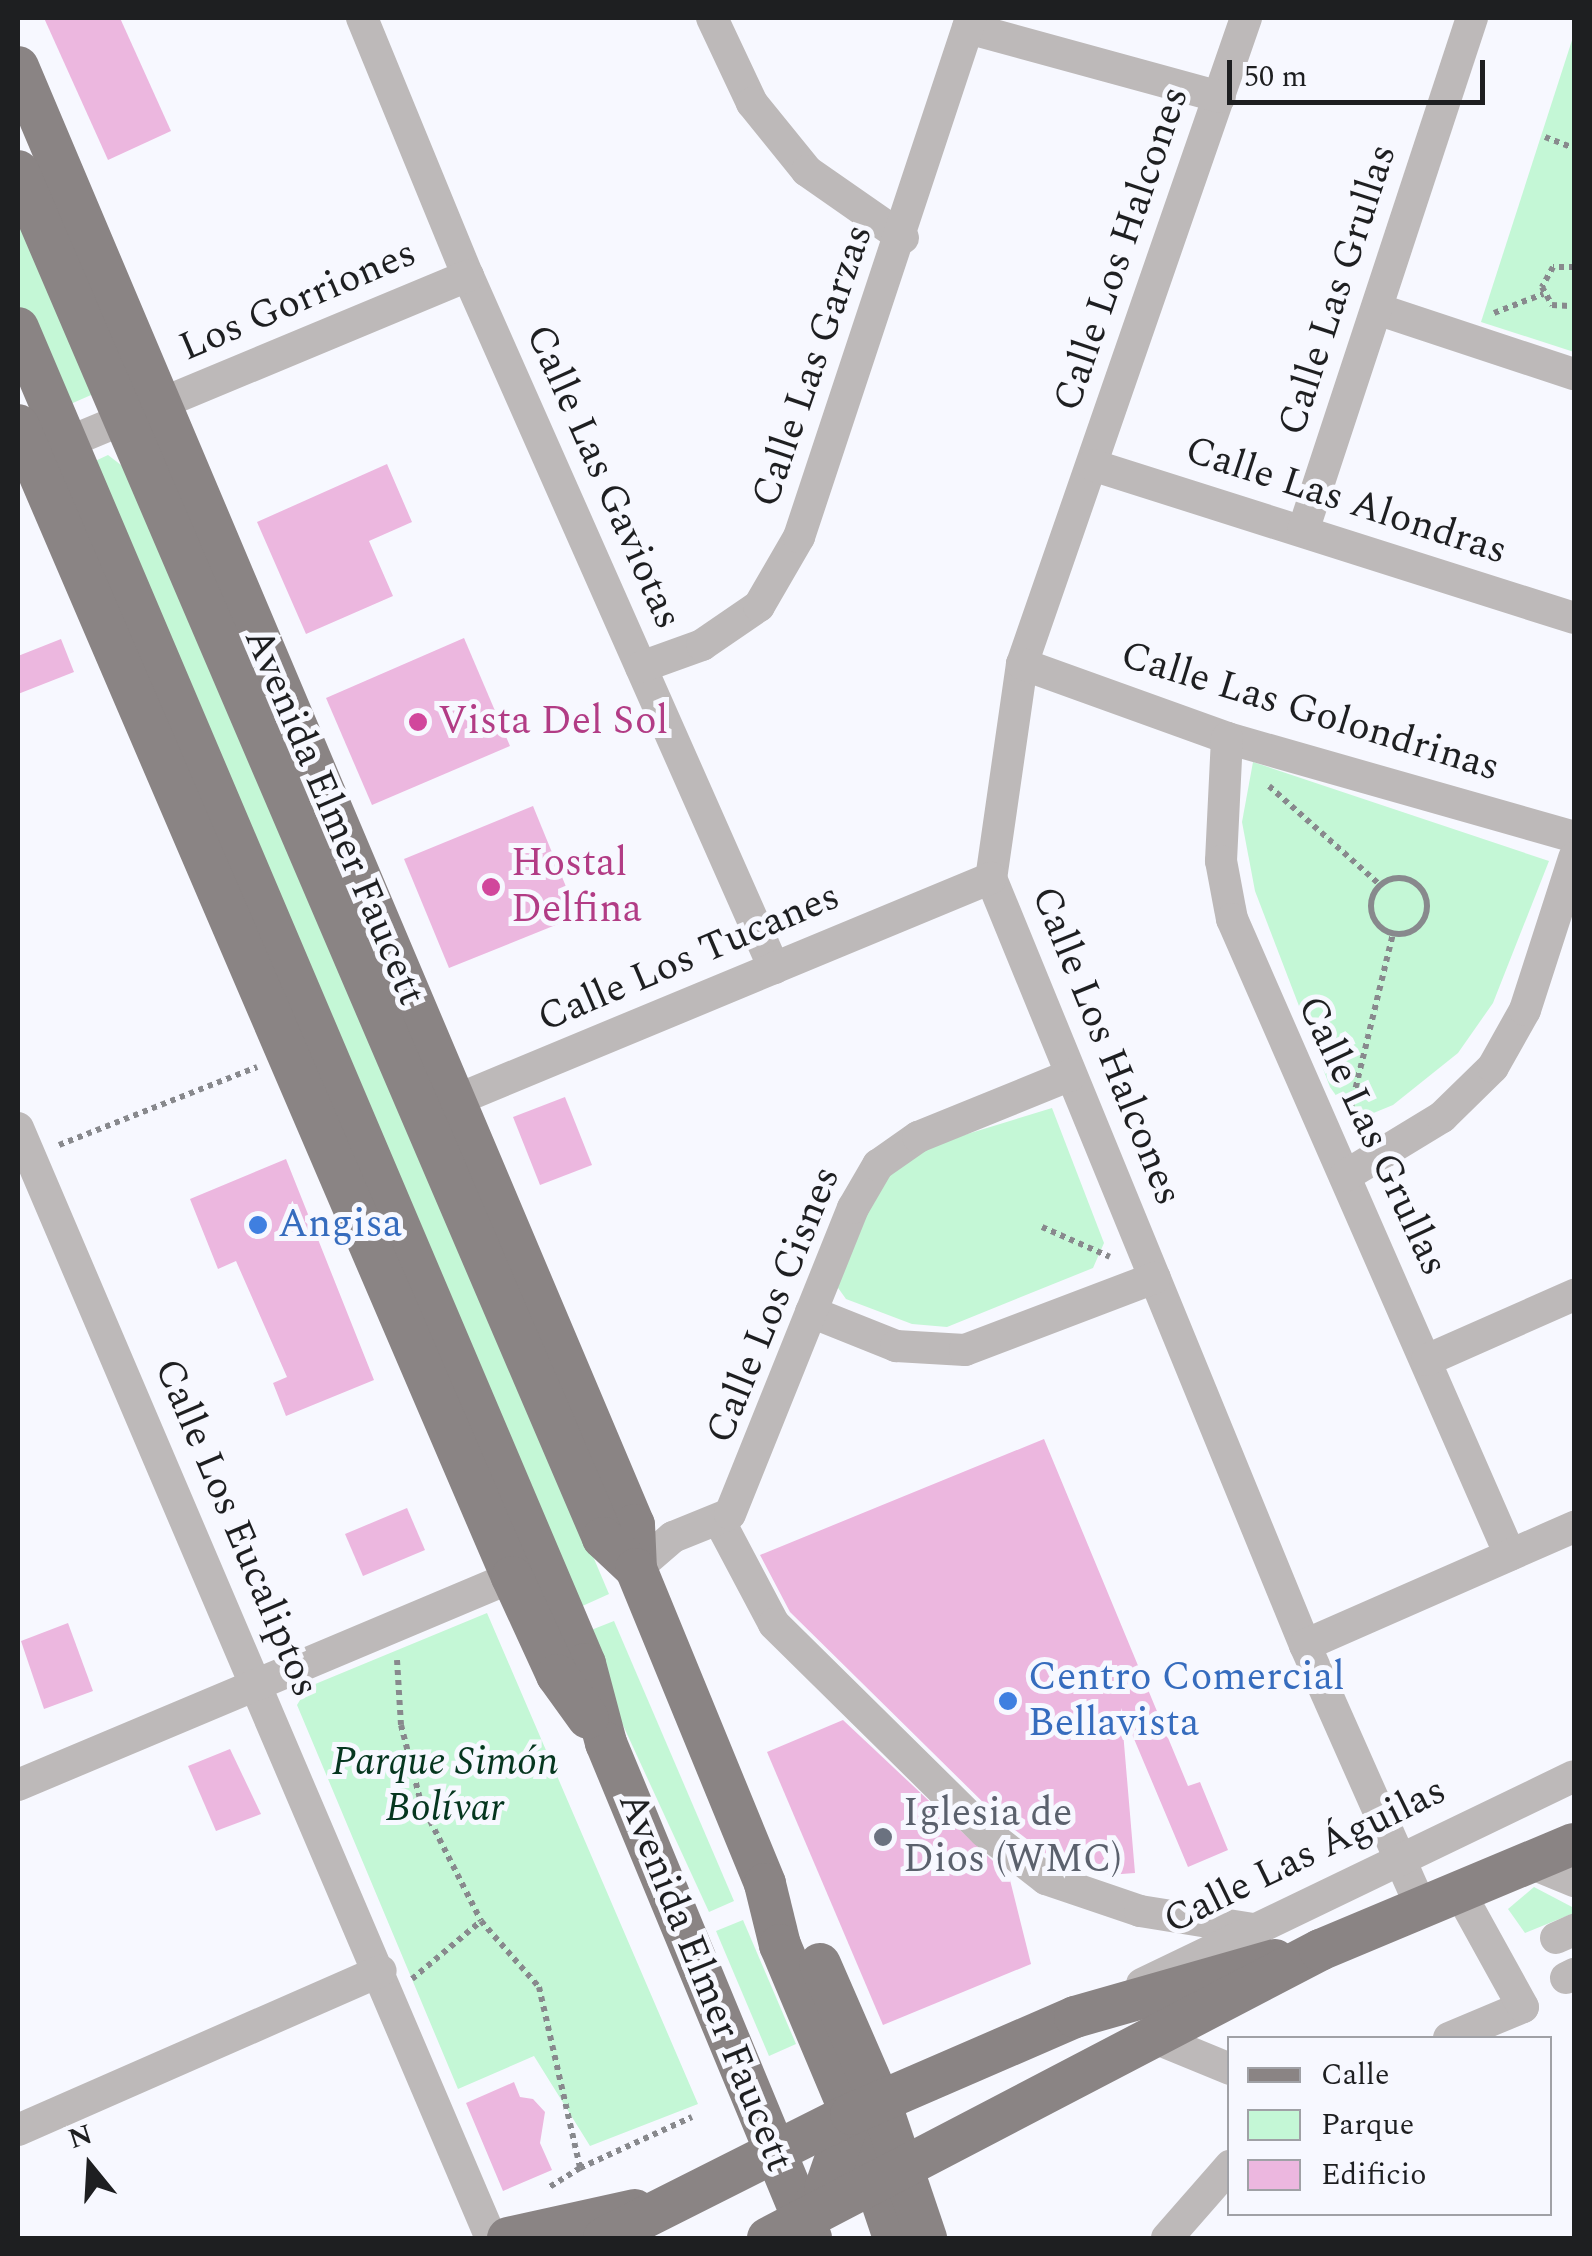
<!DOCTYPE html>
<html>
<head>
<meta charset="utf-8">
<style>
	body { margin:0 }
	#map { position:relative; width:1592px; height:2256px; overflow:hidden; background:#f7f8ff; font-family:Spectral,serif }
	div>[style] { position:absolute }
	.green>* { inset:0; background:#c4f7d6 }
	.building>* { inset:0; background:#ecb7df }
	.path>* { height:6px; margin-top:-3px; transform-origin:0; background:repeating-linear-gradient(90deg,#88898d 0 5px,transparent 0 10px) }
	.path>.ring { margin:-3px; padding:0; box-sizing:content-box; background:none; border:6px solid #88898d; border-radius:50% }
	.minor>* { height:32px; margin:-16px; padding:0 16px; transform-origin:16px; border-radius:16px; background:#bdb9b9 }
	.major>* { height:42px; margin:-21px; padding:0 21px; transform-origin:21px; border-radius:21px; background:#8a8484 }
	.dots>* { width:28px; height:28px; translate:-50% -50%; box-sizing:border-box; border:5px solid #f7f8ff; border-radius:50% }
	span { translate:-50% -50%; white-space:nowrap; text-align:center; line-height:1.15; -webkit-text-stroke:10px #f7f8ff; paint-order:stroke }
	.street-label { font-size:40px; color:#1e1f21 }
	.hotel-label { font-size:40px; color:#b23c85 }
	.left { translate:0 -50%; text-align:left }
	.shop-label { font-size:40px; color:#366cbe }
	.park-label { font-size:40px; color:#05361f; font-style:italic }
	.worship-label { font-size:40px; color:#5b616d }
	.frame { position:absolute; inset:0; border:20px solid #1e1f21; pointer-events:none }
	.legend { position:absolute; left:1227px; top:2036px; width:325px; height:180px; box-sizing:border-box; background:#f7f8ff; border:2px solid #a0a1a6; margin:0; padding:12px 18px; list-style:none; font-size:30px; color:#1e1f21 }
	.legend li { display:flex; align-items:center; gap:20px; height:50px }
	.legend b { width:50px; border:2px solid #a0a1a6 }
	.north { position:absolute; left:40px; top:2116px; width:100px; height:100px; -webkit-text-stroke:8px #f7f8ff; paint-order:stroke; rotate:342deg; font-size:28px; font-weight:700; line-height:40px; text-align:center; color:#1e1f21 }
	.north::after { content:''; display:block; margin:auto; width:35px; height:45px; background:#1e1f21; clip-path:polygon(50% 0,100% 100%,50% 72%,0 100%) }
	.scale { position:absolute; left:1227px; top:60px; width:258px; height:45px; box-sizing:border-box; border:5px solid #1e1f21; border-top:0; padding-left:12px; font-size:30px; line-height:35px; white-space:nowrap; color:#1e1f21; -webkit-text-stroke:8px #f7f8ff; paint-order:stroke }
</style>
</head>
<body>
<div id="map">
	<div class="green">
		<div style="clip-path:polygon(1574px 34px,1574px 352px,1481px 322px)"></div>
		<div style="clip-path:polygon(18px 202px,98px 392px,59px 409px,18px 312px)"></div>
		<div style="clip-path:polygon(108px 455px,134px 475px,609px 1594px,567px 1613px,93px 462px)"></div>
		<div style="clip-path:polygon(1253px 762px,1549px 861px,1493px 1003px,1458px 1053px,1393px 1105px,1354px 1121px,1330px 1087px,1255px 891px,1242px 822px)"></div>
		<div style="clip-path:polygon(1052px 1108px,1104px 1243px,1093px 1268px,947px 1327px,912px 1324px,846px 1299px,836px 1285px,858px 1211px,885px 1177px,928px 1146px)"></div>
		<div style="clip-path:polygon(487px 1613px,698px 2104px,590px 2146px,534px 2056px,458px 2089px,297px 1705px,308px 1687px)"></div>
		<div style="clip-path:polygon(614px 1621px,734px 1901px,709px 1912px,581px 1634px)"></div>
		<div style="clip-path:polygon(1534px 1887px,1574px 1908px,1574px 1913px,1525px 1933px,1508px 1909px)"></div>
		<div style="clip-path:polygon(743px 1920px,796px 2044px,769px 2056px,716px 1931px)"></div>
	</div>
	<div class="building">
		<div style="clip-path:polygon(44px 18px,120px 18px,171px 131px,108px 160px)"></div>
		<div style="clip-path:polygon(387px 464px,412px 522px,369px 541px,393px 596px,306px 634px,257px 522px)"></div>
		<div style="clip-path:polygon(464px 638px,510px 746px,372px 805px,326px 698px)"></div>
		<div style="clip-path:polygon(61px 639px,74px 672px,18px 694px,18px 656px)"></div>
		<div style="clip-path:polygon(533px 806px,578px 916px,449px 968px,404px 859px)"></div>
		<div style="clip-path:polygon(565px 1097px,592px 1165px,540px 1185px,513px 1117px)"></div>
		<div style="clip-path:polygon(286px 1159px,374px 1380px,286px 1416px,273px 1383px,287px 1377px,236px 1261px,218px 1269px,190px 1199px)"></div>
		<div style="clip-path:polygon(1044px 1439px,1188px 1786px,1200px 1782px,1228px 1850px,1188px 1867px,1121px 1708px,1135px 1873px,1108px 1875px,1053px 1859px,998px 1817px,790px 1612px,760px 1555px)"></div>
		<div style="clip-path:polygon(407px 1508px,425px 1550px,363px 1576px,345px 1534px)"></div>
		<div style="clip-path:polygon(68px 1623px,93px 1691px,44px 1709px,21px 1641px)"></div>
		<div style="clip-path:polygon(843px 1720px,1009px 1876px,1031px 1964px,883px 2025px,767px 1752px)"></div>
		<div style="clip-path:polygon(230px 1749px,261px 1814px,216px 1831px,188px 1766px)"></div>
		<div style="clip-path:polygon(514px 2082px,520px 2097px,533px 2099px,545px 2112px,540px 2143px,552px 2170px,503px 2191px,466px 2103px)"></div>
	</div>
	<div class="path">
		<div style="left:1545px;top:137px;width:31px;rotate:21deg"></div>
		<div style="left:1574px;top:267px;width:21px;rotate:180deg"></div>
		<div style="left:1553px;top:267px;width:23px;rotate:119deg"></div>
		<div style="left:1542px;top:287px;width:21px;rotate:61deg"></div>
		<div style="left:1552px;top:305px;width:22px;rotate:3deg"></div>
		<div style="left:1494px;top:313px;width:53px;rotate:-21.2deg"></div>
		<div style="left:1269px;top:786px;width:149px;rotate:41.7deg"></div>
		<div class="ring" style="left:1371px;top:878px;width:50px;height:50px"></div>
		<div style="left:1351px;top:1107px;width:179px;rotate:-76.4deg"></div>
		<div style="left:59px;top:1145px;width:213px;rotate:-21.5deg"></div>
		<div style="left:1042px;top:1227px;width:74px;rotate:23.8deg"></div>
		<div style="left:397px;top:1660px;width:65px;rotate:86.5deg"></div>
		<div style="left:401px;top:1725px;width:81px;rotate:75.6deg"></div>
		<div style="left:421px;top:1803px;width:132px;rotate:63deg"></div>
		<div style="left:481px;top:1921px;width:88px;rotate:48.7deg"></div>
		<div style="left:539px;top:1987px;width:186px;rotate:77.2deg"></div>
		<div style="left:580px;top:2168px;width:36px;rotate:148deg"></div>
		<div style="left:412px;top:1979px;width:90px;rotate:-40deg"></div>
		<div style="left:580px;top:2168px;width:123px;rotate:-24.5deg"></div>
	</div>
	<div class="minor">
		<div style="left:362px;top:18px;width:279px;rotate:67.7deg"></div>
		<div style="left:468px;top:276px;width:757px;rotate:66.15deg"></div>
		<div style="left:712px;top:18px;width:94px;rotate:64.8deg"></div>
		<div style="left:752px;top:103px;width:87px;rotate:51deg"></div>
		<div style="left:807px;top:171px;width:117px;rotate:34.9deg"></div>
		<div style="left:1246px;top:18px;width:684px;rotate:109.12deg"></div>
		<div style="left:1022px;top:664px;width:216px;rotate:98.2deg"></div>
		<div style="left:991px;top:878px;width:829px;rotate:67.74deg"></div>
		<div style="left:1305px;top:1645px;width:289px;rotate:66.1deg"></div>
		<div style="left:968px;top:28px;width:261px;rotate:15.3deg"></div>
		<div style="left:1377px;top:309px;width:207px;rotate:18.3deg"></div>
		<div style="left:47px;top:451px;width:456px;rotate:-22.6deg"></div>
		<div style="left:1092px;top:465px;width:506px;rotate:17.61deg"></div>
		<div style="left:1303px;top:531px;width:540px;rotate:-71.77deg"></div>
		<div style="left:1022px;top:664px;width:218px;rotate:19.8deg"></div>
		<div style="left:1227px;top:738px;width:361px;rotate:15.9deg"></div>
		<div style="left:641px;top:667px;width:65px;rotate:-19.8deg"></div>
		<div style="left:702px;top:645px;width:69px;rotate:-34.4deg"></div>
		<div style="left:759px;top:606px;width:80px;rotate:-59.9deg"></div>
		<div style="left:799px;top:537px;width:547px;rotate:-71.66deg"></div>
		<div style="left:1227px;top:738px;width:123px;rotate:92.8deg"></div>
		<div style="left:1221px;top:861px;width:59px;rotate:79.3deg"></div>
		<div style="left:1232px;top:919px;width:694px;rotate:66.39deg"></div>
		<div style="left:437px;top:1108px;width:600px;rotate:-22.55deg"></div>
		<div style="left:18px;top:1128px;width:1207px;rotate:66.92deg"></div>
		<div style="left:1345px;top:1176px;width:114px;rotate:-31.3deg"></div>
		<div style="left:1442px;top:1117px;width:71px;rotate:-44.4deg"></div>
		<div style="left:1493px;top:1067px;width:65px;rotate:-60.7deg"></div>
		<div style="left:1525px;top:1010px;width:160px;rotate:-72.1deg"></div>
		<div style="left:811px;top:1312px;width:92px;rotate:21.8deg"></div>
		<div style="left:896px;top:1346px;width:69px;rotate:3.3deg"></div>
		<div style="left:965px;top:1350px;width:203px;rotate:-20.8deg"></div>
		<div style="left:1427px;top:1360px;width:161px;rotate:-23.9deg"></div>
		<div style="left:720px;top:1522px;width:115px;rotate:62.1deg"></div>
		<div style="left:774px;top:1624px;width:296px;rotate:44.6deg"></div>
		<div style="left:985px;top:1832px;width:77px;rotate:37.6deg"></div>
		<div style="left:1046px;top:1879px;width:99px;rotate:18.8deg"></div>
		<div style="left:1140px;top:1911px;width:113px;rotate:9.1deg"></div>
		<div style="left:636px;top:1569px;width:49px;rotate:-40.9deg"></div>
		<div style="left:673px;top:1537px;width:61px;rotate:-22deg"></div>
		<div style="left:730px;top:1514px;width:330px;rotate:-68.1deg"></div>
		<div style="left:853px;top:1208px;width:50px;rotate:-59.8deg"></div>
		<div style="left:878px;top:1165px;width:49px;rotate:-35deg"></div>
		<div style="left:918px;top:1137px;width:165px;rotate:-22.1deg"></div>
		<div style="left:1305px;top:1645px;width:294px;rotate:-23.7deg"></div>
		<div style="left:18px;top:1785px;width:536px;rotate:-22.83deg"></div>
		<div style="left:1530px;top:1863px;width:48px;rotate:22.2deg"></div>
		<div style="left:1556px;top:1938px;width:20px;rotate:-24deg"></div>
		<div style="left:1566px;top:1978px;width:9px;rotate:-27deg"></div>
		<div style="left:1142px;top:1984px;width:479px;rotate:-25.7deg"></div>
		<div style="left:1449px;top:2038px;width:80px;rotate:-22.7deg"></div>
		<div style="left:1523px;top:2007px;width:130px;rotate:-118.9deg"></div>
		<div style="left:1157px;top:2039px;width:79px;rotate:22.3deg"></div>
		<div style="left:18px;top:2130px;width:396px;rotate:-23.7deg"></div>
		<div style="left:1167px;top:2238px;width:96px;rotate:-48.8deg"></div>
	</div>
	<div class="major">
		<div style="left:18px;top:67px;width:1583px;rotate:67.1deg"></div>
		<div style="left:634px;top:1525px;width:44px;rotate:87.4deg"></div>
		<div style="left:18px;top:171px;width:1487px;rotate:66.83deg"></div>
		<div style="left:603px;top:1538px;width:45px;rotate:43.2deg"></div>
		<div style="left:636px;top:1569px;width:340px;rotate:67.7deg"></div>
		<div style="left:765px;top:1884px;width:63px;rotate:76.2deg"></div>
		<div style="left:780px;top:1945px;width:202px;rotate:67.2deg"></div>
		<div style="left:858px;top:2131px;width:113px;rotate:71.4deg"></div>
		<div style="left:18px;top:328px;width:1451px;rotate:67deg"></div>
		<div style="left:585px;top:1664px;width:82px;rotate:75.1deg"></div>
		<div style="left:606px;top:1743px;width:536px;rotate:67.5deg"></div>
		<div style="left:18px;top:425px;width:1253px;rotate:66.79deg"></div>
		<div style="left:512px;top:1577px;width:108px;rotate:65.3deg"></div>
		<div style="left:557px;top:1675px;width:53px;rotate:54.2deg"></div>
		<div style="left:820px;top:1964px;width:150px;rotate:66.5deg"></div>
		<div style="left:880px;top:2102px;width:144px;rotate:71.3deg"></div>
		<div style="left:802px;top:2221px;width:39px;rotate:-54deg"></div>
		<div style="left:825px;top:2189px;width:79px;rotate:-70.9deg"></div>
		<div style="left:508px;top:2238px;width:130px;rotate:-12.4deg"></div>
		<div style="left:604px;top:2238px;width:276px;rotate:-26.7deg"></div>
		<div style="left:851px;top:2114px;width:244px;rotate:-23.4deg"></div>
		<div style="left:1075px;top:2017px;width:208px;rotate:-15.9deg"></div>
		<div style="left:768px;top:2238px;width:623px;rotate:-27.55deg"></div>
		<div style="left:1320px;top:1950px;width:275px;rotate:-22.7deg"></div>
	</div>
	<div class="dots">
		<div style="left:418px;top:722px;background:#d1479c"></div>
		<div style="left:491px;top:887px;background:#d1479c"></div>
		<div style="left:258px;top:1225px;background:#3f7fe0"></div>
		<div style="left:1008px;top:1701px;background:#3f7fe0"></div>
		<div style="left:883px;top:1837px;background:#6b7280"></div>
	</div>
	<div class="street-label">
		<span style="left:1122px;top:249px;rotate:-71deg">Calle Los Halcones</span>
		<span style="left:1338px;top:290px;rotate:-72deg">Calle Las Grullas</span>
		<span style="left:298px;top:301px;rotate:-23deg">Los Gorriones</span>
		<span style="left:813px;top:366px;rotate:-71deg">Calle Las Garzas</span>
		<span style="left:603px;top:477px;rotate:66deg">Calle Las Gaviotas</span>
		<span style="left:1346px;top:501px;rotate:18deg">Calle Las Alondras</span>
		<span style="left:1310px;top:712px;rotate:17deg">Calle Las Golondrinas</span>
		<span style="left:334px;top:817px;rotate:67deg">Avenida Elmer Faucett</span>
		<span style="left:689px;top:958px;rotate:-23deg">Calle Los Tucanes</span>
		<span style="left:1106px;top:1046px;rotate:68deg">Calle Los Halcones</span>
		<span style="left:1372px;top:1136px;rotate:65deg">Calle Las Grullas</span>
		<span style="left:774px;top:1305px;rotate:-68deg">Calle Los Cisnes</span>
		<span style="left:236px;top:1528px;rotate:67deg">Calle Los Eucaliptos</span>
		<span style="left:1305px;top:1856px;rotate:-26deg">Calle Las Águilas</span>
		<span style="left:705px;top:1982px;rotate:68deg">Avenida Elmer Faucett</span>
	</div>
	<div class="hotel-label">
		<span class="left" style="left:438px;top:722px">Vista Del Sol</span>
		<span class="left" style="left:511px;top:887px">Hostal<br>Delfina</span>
	</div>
	<div class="shop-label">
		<span class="left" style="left:278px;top:1225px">Angisa</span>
		<span class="left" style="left:1028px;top:1701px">Centro Comercial<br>Bellavista</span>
	</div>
	<div class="park-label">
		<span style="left:445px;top:1786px">Parque Simón<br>Bolívar</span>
	</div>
	<div class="worship-label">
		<span class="left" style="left:903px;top:1837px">Iglesia de<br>Dios (WMC)</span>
	</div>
	<div class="frame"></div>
	<ul class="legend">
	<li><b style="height:12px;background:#8a8484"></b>Calle</li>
	<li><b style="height:28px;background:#c4f7d6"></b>Parque</li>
	<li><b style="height:28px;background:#ecb7df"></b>Edificio</li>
	</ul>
	<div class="north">N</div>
	<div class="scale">50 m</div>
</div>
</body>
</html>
